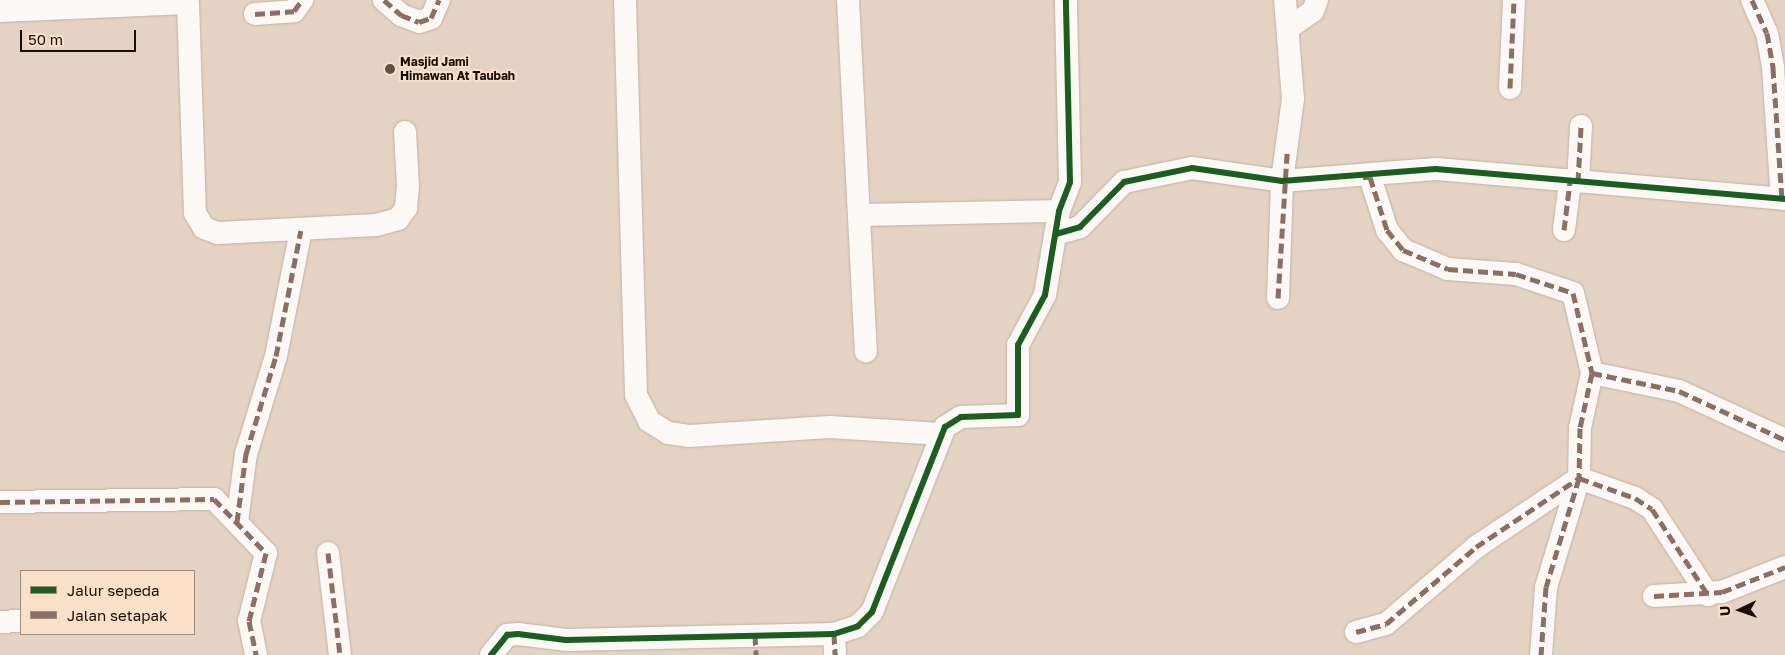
<!DOCTYPE html>
<html>
<head>
<meta charset="utf-8">
<style>
	body { margin:0 }
	#map { position:relative; width:1785px; height:655px; overflow:hidden; background:#e4d3c3; font-family:"Golos Text",sans-serif }
	div>[style] { position:absolute }
	.roads { filter:drop-shadow(0 0 1px #c0b2a6) drop-shadow(0 0 1px #c0b2a6) }
	.minor>* { height:22px; margin:-11px; padding:0 11px; transform-origin:11px; border-radius:11px; background:#fbf8f6 }
	.quiet>* { height:5px; margin-top:-2.5px; transform-origin:0; background:repeating-linear-gradient(90deg,#8d6e63 0 10px,transparent 0 15px) }
	.cycleway>* { height:6px; margin:-3px; padding:0 3px; transform-origin:3px; border-radius:3px; background:#1b5e20 }
	.dots>* { width:14px; height:14px; translate:-50% -50%; box-sizing:border-box; border:2px solid #fae0c9; border-radius:50% }
	span { translate:-50% -50%; white-space:nowrap; text-align:center; line-height:1.15; -webkit-text-stroke:4px #fae0c9; paint-order:stroke }
	.poi-label { font-size:12px; color:#180e05; font-weight:700 }
	.left { translate:0 -50%; text-align:left }
	.legend { position:absolute; left:20px; top:570px; width:175px; height:65px; box-sizing:border-box; background:#fae0c9; border:1px solid #a08c7b; margin:0; padding:6px 9px; list-style:none; font-size:15px; color:#180e05 }
	.legend li { display:flex; align-items:center; gap:10px; height:25px }
	.legend b { width:25px; border:1px solid #a08c7b }
	.north { position:absolute; left:1715px; top:585px; width:50px; height:50px; -webkit-text-stroke:4px #fae0c9; paint-order:stroke; rotate:267deg; font-size:14px; font-weight:700; line-height:20px; text-align:center; color:#180e05 }
	.north::after { content:''; display:block; margin:auto; width:18px; height:22px; background:#180e05; clip-path:polygon(50% 0,100% 100%,50% 72%,0 100%) }
	.scale { position:absolute; left:20px; top:30px; width:116px; height:22px; box-sizing:border-box; border:2px solid #180e05; border-top:0; padding-left:6px; font-size:15px; line-height:18px; white-space:nowrap; color:#180e05; -webkit-text-stroke:4px #fae0c9; paint-order:stroke }
</style>
</head>
<body>
<div id="map">
	<div class="roads">
		<div class="minor">
			<div style="left:384px;top:0;width:23px;rotate:41deg"></div>
			<div style="left:401px;top:15px;width:19px;rotate:21deg"></div>
			<div style="left:419px;top:22px;width:13px;rotate:-18deg"></div>
			<div style="left:431px;top:18px;width:20px;rotate:-66deg"></div>
			<div style="left:625px;top:0;width:395px;rotate:88.4deg"></div>
			<div style="left:636px;top:395px;width:29px;rotate:63deg"></div>
			<div style="left:649px;top:421px;width:22px;rotate:32deg"></div>
			<div style="left:668px;top:433px;width:21px;rotate:8deg"></div>
			<div style="left:689px;top:436px;width:141px;rotate:-3.7deg"></div>
			<div style="left:830px;top:427px;width:111px;rotate:3.6deg"></div>
			<div style="left:848px;top:0;width:352px;rotate:87.1deg"></div>
			<div style="left:1752px;top:0;width:36px;rotate:66deg"></div>
			<div style="left:1767px;top:33px;width:36px;rotate:80deg"></div>
			<div style="left:1773px;top:68px;width:131px;rotate:86.1deg"></div>
			<div style="left:0;top:11px;width:188px;rotate:-2.4deg"></div>
			<div style="left:188px;top:3px;width:210px;rotate:88.1deg"></div>
			<div style="left:195px;top:213px;width:17px;rotate:59deg"></div>
			<div style="left:204px;top:228px;width:15px;rotate:20deg"></div>
			<div style="left:218px;top:233px;width:158px;rotate:-2.9deg"></div>
			<div style="left:376px;top:225px;width:23px;rotate:-15deg"></div>
			<div style="left:398px;top:219px;width:14px;rotate:-54deg"></div>
			<div style="left:406px;top:208px;width:21px;rotate:-85deg"></div>
			<div style="left:408px;top:187px;width:55px;rotate:-93.1deg"></div>
			<div style="left:255px;top:14px;width:39px;rotate:-4deg"></div>
			<div style="left:294px;top:11px;width:14px;rotate:-54deg"></div>
			<div style="left:1290px;top:27px;width:28px;rotate:-35deg"></div>
			<div style="left:1313px;top:11px;width:12px;rotate:-70deg"></div>
			<div style="left:1510px;top:88px;width:88px;rotate:-87.4deg"></div>
			<div style="left:1370px;top:177px;width:56px;rotate:72.2deg"></div>
			<div style="left:1387px;top:230px;width:26px;rotate:51deg"></div>
			<div style="left:1403px;top:250px;width:49px;rotate:22.9deg"></div>
			<div style="left:1448px;top:269px;width:68px;rotate:4.2deg"></div>
			<div style="left:1516px;top:274px;width:60px;rotate:18.4deg"></div>
			<div style="left:1573px;top:293px;width:82px;rotate:76.6deg"></div>
			<div style="left:1592px;top:373px;width:56px;rotate:102.3deg"></div>
			<div style="left:1580px;top:428px;width:50px;rotate:91.1deg"></div>
			<div style="left:1579px;top:478px;width:114px;rotate:106.8deg"></div>
			<div style="left:1546px;top:587px;width:68px;rotate:94.2deg"></div>
			<div style="left:1578px;top:182px;width:56px;rotate:-86.9deg"></div>
			<div style="left:862px;top:215px;width:197px;rotate:-1.2deg"></div>
			<div style="left:1564px;top:230px;width:48px;rotate:-82.9deg"></div>
			<div style="left:1056px;top:234px;width:25px;rotate:-16deg"></div>
			<div style="left:1080px;top:227px;width:63px;rotate:-45.6deg"></div>
			<div style="left:1124px;top:182px;width:69px;rotate:-11.6deg"></div>
			<div style="left:1192px;top:168px;width:91px;rotate:8.2deg"></div>
			<div style="left:1282px;top:181px;width:154px;rotate:-4.5deg"></div>
			<div style="left:1436px;top:169px;width:350px;rotate:4.9deg"></div>
			<div style="left:1278px;top:298px;width:117px;rotate:-88deg"></div>
			<div style="left:1282px;top:181px;width:83px;rotate:-82.4deg"></div>
			<div style="left:1293px;top:99px;width:99px;rotate:-94.6deg"></div>
			<div style="left:1592px;top:373px;width:89px;rotate:11.7deg"></div>
			<div style="left:1679px;top:391px;width:117px;rotate:24.8deg"></div>
			<div style="left:0;top:502px;width:214px;rotate:-0.8deg"></div>
			<div style="left:214px;top:499px;width:75px;rotate:46.1deg"></div>
			<div style="left:266px;top:553px;width:70px;rotate:104deg"></div>
			<div style="left:249px;top:621px;width:35px;rotate:78deg"></div>
			<div style="left:237px;top:522px;width:69px;rotate:-82.5deg"></div>
			<div style="left:246px;top:454px;width:102px;rotate:-73deg"></div>
			<div style="left:276px;top:356px;width:128px;rotate:-78.8deg"></div>
			<div style="left:328px;top:553px;width:103px;rotate:83.3deg"></div>
			<div style="left:1654px;top:596px;width:68px;rotate:-3.4deg"></div>
			<div style="left:1722px;top:592px;width:68px;rotate:-21.6deg"></div>
			<div style="left:0;top:622px;width:21px;rotate:-3deg"></div>
			<div style="left:1356px;top:632px;width:31px;rotate:-15deg"></div>
			<div style="left:1386px;top:624px;width:118px;rotate:-40.5deg"></div>
			<div style="left:1476px;top:547px;width:124px;rotate:-33.8deg"></div>
			<div style="left:1579px;top:478px;width:59px;rotate:19.7deg"></div>
			<div style="left:1635px;top:498px;width:20px;rotate:33deg"></div>
			<div style="left:1652px;top:509px;width:103px;rotate:56.9deg"></div>
			<div style="left:834px;top:634px;width:21px;rotate:87deg"></div>
			<div style="left:491px;top:655px;width:26px;rotate:-51deg"></div>
			<div style="left:507px;top:635px;width:11px;rotate:-5deg"></div>
			<div style="left:518px;top:634px;width:48px;rotate:7.1deg"></div>
			<div style="left:566px;top:640px;width:268px;rotate:-1.3deg"></div>
			<div style="left:834px;top:634px;width:25px;rotate:-18deg"></div>
			<div style="left:858px;top:626px;width:20px;rotate:-45deg"></div>
			<div style="left:872px;top:612px;width:199px;rotate:-68.5deg"></div>
			<div style="left:945px;top:427px;width:19px;rotate:-32deg"></div>
			<div style="left:961px;top:417px;width:57px;rotate:-2deg"></div>
			<div style="left:1018px;top:415px;width:70px;rotate:-90deg"></div>
			<div style="left:1018px;top:345px;width:57px;rotate:-61.6deg"></div>
			<div style="left:1045px;top:295px;width:85px;rotate:-80.5deg"></div>
			<div style="left:1059px;top:211px;width:31px;rotate:-69deg"></div>
			<div style="left:1070px;top:182px;width:182px;rotate:-91.3deg"></div>
		</div>
	</div>
	<div class="quiet">
		<div style="left:384px;top:0;width:23px;rotate:41deg"></div>
		<div style="left:401px;top:15px;width:19px;rotate:21deg"></div>
		<div style="left:419px;top:22px;width:13px;rotate:-18deg"></div>
		<div style="left:431px;top:18px;width:20px;rotate:-66deg"></div>
		<div style="left:1752px;top:0;width:36px;rotate:66deg"></div>
		<div style="left:1767px;top:33px;width:36px;rotate:80deg"></div>
		<div style="left:1773px;top:68px;width:131px;rotate:86.1deg"></div>
		<div style="left:255px;top:14px;width:39px;rotate:-4deg"></div>
		<div style="left:294px;top:11px;width:14px;rotate:-54deg"></div>
		<div style="left:1510px;top:88px;width:88px;rotate:-87.4deg"></div>
		<div style="left:1363px;top:177px;width:7px"></div>
		<div style="left:1370px;top:177px;width:56px;rotate:72.2deg"></div>
		<div style="left:1387px;top:230px;width:26px;rotate:51deg"></div>
		<div style="left:1403px;top:250px;width:49px;rotate:22.9deg"></div>
		<div style="left:1448px;top:269px;width:68px;rotate:4.2deg"></div>
		<div style="left:1516px;top:274px;width:60px;rotate:18.4deg"></div>
		<div style="left:1573px;top:293px;width:82px;rotate:76.6deg"></div>
		<div style="left:1592px;top:373px;width:56px;rotate:102.3deg"></div>
		<div style="left:1580px;top:428px;width:50px;rotate:91.1deg"></div>
		<div style="left:1579px;top:478px;width:114px;rotate:106.8deg"></div>
		<div style="left:1546px;top:587px;width:68px;rotate:94.2deg"></div>
		<div style="left:1578px;top:182px;width:56px;rotate:-86.9deg"></div>
		<div style="left:1564px;top:230px;width:48px;rotate:-82.9deg"></div>
		<div style="left:1278px;top:298px;width:145px;rotate:-86.4deg"></div>
		<div style="left:1592px;top:373px;width:89px;rotate:11.7deg"></div>
		<div style="left:1679px;top:391px;width:117px;rotate:24.8deg"></div>
		<div style="left:0;top:502px;width:214px;rotate:-0.8deg"></div>
		<div style="left:214px;top:499px;width:75px;rotate:46.1deg"></div>
		<div style="left:266px;top:553px;width:70px;rotate:104deg"></div>
		<div style="left:249px;top:621px;width:35px;rotate:78deg"></div>
		<div style="left:237px;top:522px;width:69px;rotate:-82.5deg"></div>
		<div style="left:246px;top:454px;width:102px;rotate:-73deg"></div>
		<div style="left:276px;top:356px;width:128px;rotate:-78.8deg"></div>
		<div style="left:328px;top:553px;width:103px;rotate:83.3deg"></div>
		<div style="left:1654px;top:596px;width:68px;rotate:-3.4deg"></div>
		<div style="left:1722px;top:592px;width:68px;rotate:-21.6deg"></div>
		<div style="left:1356px;top:632px;width:31px;rotate:-15deg"></div>
		<div style="left:1386px;top:624px;width:118px;rotate:-40.5deg"></div>
		<div style="left:1476px;top:547px;width:124px;rotate:-33.8deg"></div>
		<div style="left:1579px;top:478px;width:59px;rotate:19.7deg"></div>
		<div style="left:1635px;top:498px;width:20px;rotate:33deg"></div>
		<div style="left:1652px;top:509px;width:103px;rotate:56.9deg"></div>
		<div style="left:834px;top:634px;width:21px;rotate:87deg"></div>
		<div style="left:755px;top:635px;width:20px;rotate:87deg"></div>
	</div>
	<div class="cycleway">
		<div style="left:1056px;top:234px;width:25px;rotate:-16deg"></div>
		<div style="left:1080px;top:227px;width:63px;rotate:-45.6deg"></div>
		<div style="left:1124px;top:182px;width:69px;rotate:-11.6deg"></div>
		<div style="left:1192px;top:168px;width:91px;rotate:8.2deg"></div>
		<div style="left:1282px;top:181px;width:154px;rotate:-4.5deg"></div>
		<div style="left:1436px;top:169px;width:350px;rotate:4.9deg"></div>
		<div style="left:491px;top:655px;width:26px;rotate:-51deg"></div>
		<div style="left:507px;top:635px;width:11px;rotate:-5deg"></div>
		<div style="left:518px;top:634px;width:48px;rotate:7.1deg"></div>
		<div style="left:566px;top:640px;width:268px;rotate:-1.3deg"></div>
		<div style="left:834px;top:634px;width:25px;rotate:-18deg"></div>
		<div style="left:858px;top:626px;width:20px;rotate:-45deg"></div>
		<div style="left:872px;top:612px;width:199px;rotate:-68.5deg"></div>
		<div style="left:945px;top:427px;width:19px;rotate:-32deg"></div>
		<div style="left:961px;top:417px;width:57px;rotate:-2deg"></div>
		<div style="left:1018px;top:415px;width:70px;rotate:-90deg"></div>
		<div style="left:1018px;top:345px;width:57px;rotate:-61.6deg"></div>
		<div style="left:1045px;top:295px;width:85px;rotate:-80.5deg"></div>
		<div style="left:1059px;top:211px;width:31px;rotate:-69deg"></div>
		<div style="left:1070px;top:182px;width:182px;rotate:-91.3deg"></div>
	</div>
	<div class="dots">
		<div style="left:390px;top:69px;background:#5f5348"></div>
	</div>
	<div class="poi-label">
		<span class="left" style="left:400px;top:69px">Masjid Jami<br>Himawan At Taubah</span>
	</div>
	<ul class="legend">
	<li><b style="height:6px;background:#1b5e20"></b>Jalur sepeda</li>
	<li><b style="height:6px;background:#8d6e63"></b>Jalan setapak</li>
	</ul>
	<div class="north">U</div>
	<div class="scale">50 m</div>
</div>
</body>
</html>
